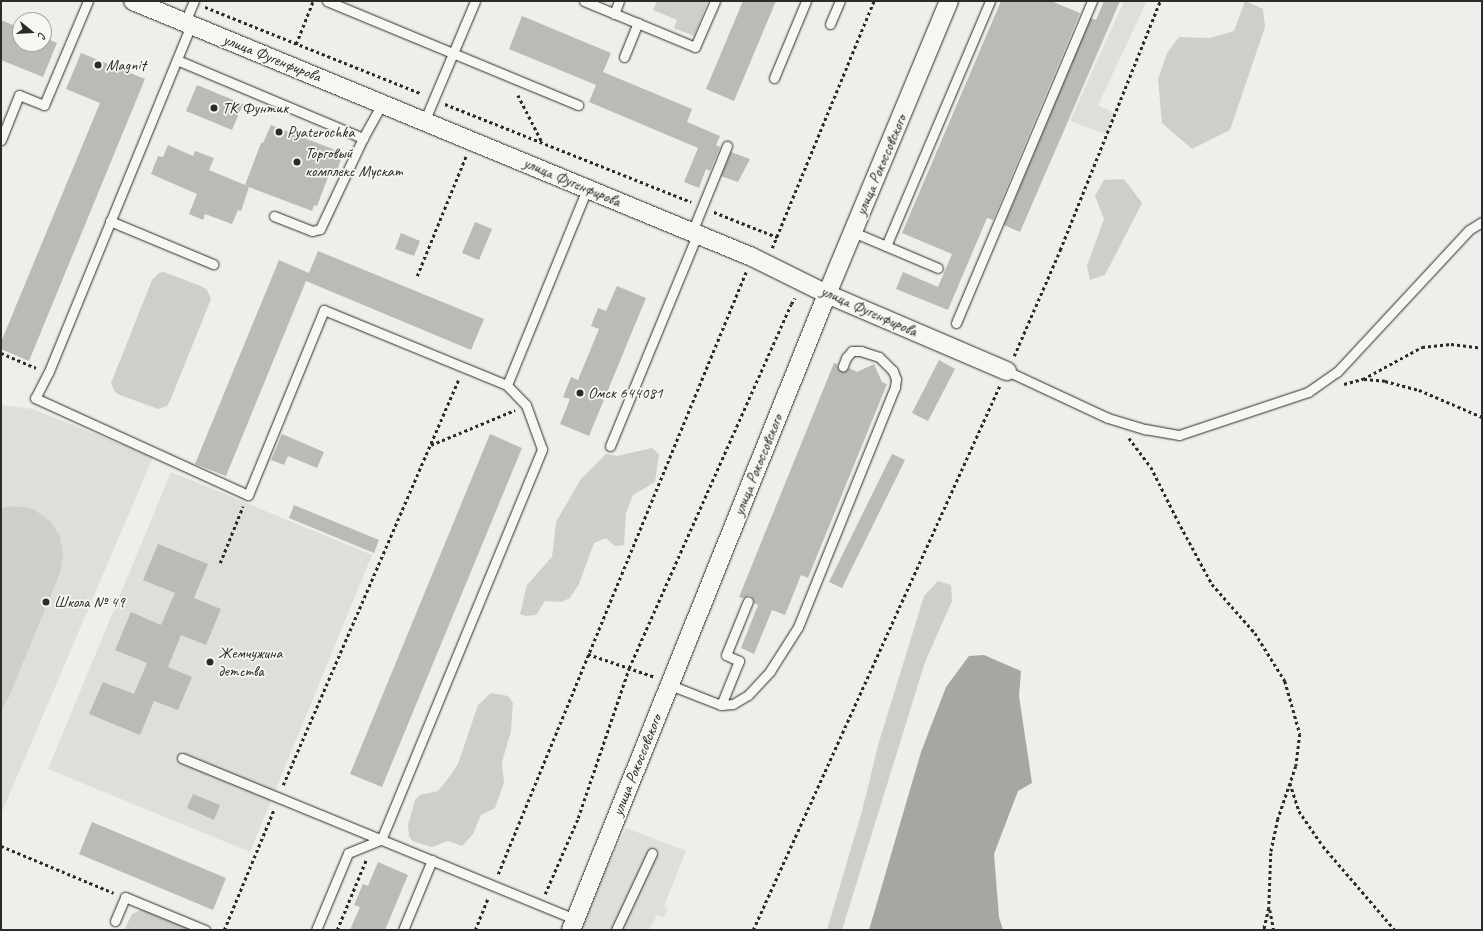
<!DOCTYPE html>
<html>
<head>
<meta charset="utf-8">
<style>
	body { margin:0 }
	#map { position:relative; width:1483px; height:931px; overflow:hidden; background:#eeeeea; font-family:Caveat,sans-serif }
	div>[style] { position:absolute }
	.built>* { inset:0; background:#dededb }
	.green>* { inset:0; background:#cececa }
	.water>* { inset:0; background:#a6a6a3 }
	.building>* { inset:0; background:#babab7 }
	.path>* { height:2.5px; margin-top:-1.25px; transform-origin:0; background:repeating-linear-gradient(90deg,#2b2b2b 0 3px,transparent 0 6px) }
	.roads { filter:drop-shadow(0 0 1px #2b2b2b) drop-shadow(0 0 1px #2b2b2b) }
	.lane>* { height:9px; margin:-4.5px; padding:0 4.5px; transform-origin:4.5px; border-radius:4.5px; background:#f6f6f2 }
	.street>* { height:18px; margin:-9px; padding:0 9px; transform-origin:9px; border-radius:9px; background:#f6f6f2 }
	.dots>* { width:11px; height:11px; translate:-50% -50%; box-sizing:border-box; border:2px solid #f6f6f2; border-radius:50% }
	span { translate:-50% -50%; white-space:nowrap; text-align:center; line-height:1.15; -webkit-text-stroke:3.5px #f6f6f2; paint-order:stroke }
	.street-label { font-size:16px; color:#2b2b2b }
	.poi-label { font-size:16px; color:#2b2b2b }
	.left { translate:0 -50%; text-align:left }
	.frame { position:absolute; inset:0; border:2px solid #2b2b2b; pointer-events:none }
	.north { position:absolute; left:12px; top:12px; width:40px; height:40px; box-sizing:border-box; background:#f6f6f2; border:1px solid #a5a5a2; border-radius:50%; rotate:108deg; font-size:11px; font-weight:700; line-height:16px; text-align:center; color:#2b2b2b }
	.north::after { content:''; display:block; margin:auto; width:14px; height:18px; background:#2b2b2b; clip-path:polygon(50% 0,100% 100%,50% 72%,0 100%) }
</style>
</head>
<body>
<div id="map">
	<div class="built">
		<div style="clip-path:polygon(1124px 1px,1147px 1px,1098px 105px,1114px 113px,1105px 134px,1070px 121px)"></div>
		<div style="clip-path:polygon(1px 405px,33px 409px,153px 457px,1px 814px)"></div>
		<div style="clip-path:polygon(171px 472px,372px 555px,250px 852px,48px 769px)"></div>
		<div style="clip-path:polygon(626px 828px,686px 851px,664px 906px,668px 909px,664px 917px,657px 915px,649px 930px,579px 930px,595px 891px)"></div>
	</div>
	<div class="green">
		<div style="clip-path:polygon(657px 1px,708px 1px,694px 36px,674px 28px,677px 20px,653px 10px)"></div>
		<div style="clip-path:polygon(1245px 1px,1263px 9px,1265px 27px,1230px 130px,1192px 149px,1162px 123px,1158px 79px,1167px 53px,1179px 37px,1210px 38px,1234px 31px)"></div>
		<div style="clip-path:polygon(1124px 179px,1142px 203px,1105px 275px,1090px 280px,1087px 266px,1104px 219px,1095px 196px,1104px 180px)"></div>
		<div style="clip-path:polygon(164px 272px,203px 287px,207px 290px,211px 299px,170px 401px,167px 406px,158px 409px,120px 395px,115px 392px,111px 383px,152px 280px,159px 273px)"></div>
		<div style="clip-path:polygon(652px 448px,659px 454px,655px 482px,633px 495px,626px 513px,624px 545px,615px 546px,606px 538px,594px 543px,579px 584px,570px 598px,561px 602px,545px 601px,536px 615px,525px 616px,520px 614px,527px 585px,552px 557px,556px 522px,581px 479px,606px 454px,617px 456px)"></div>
		<div style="clip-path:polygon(15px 506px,33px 509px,49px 520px,60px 536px,63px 554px,60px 573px,8px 699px,1px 709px,1px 508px)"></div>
		<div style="clip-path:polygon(938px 581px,951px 585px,952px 601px,925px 662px,842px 930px,827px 930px,862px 811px,879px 742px,924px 596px)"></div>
		<div style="clip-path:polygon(491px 693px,508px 696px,513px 703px,511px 731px,502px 762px,504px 783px,495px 808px,481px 815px,473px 834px,462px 846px,448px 841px,432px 847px,412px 841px,409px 836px,408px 825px,415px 800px,420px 795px,438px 791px,450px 776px,458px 764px,478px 705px)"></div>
		<div style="clip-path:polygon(141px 910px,146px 911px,192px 930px,124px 930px,132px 914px)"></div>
	</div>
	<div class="water">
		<div style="clip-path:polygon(984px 655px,1021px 671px,1019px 696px,1032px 783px,1018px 791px,994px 854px,999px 917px,1003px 930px,869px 930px,921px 752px,946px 687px,969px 656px)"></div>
	</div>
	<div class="building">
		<div style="clip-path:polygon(743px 1px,776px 1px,734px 101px,706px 89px)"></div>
		<div style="clip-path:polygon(1001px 1px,1051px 1px,1080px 13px,993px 220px,987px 218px,948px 310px,896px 289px,903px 272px,938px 287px,952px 254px,902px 233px)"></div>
		<div style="clip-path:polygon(1104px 1px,1120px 1px,1020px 232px,1004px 225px,1091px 18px,1096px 20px)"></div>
		<div style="clip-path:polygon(522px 16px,611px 53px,603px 72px,692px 109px,687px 122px,720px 136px,716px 145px,720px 147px,710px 171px,706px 169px,699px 188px,684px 182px,698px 148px,589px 102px,596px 85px,509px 49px)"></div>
		<div style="clip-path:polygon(1px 20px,20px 28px,20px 44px,44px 44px,44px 37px,57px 43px,43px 77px,1px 60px)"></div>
		<div style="clip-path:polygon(81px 53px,145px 79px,29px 361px,1px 349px,1px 342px,100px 103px,66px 89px)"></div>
		<div style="clip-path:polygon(197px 85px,243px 104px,232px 130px,186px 111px)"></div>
		<div style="clip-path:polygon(271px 125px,343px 153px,336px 174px,330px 172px,317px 206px,314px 205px,312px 211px,249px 187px,241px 211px,238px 210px,232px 224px,205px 214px,203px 220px,189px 214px,197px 194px,151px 174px,158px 156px,163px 157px,168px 145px,193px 156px,195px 151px,214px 158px,209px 170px,245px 185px,261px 143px,263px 143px)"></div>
		<div style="clip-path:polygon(731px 152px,750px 159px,738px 182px,721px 176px)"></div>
		<div style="clip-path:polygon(475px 222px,492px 229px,479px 260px,462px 253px)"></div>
		<div style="clip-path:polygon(401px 233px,420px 241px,414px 256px,395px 249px)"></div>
		<div style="clip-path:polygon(318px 251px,484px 319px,471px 350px,306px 281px,226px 476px,195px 464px,279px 260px,309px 273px)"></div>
		<div style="clip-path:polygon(617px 286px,646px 298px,589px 436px,560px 424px,570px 399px,563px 397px,571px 377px,578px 380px,599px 329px,591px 326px,598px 308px,606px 311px)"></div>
		<div style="clip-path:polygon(939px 360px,955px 369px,928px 421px,912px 413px)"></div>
		<div style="clip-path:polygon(834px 363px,837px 364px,839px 370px,844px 372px,849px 368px,857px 372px,874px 364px,882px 382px,887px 384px,808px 578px,801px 575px,785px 615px,772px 610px,754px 654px,741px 648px,758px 605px,754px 603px,753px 598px,750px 595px,743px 598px,739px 597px)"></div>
		<div style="clip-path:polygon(282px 434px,324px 452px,317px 468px,288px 456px,284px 465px,271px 460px)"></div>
		<div style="clip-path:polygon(490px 434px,522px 448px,382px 787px,350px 774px)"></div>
		<div style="clip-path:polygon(892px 454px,905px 460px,842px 588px,829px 582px)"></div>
		<div style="clip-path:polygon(294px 505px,379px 540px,374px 553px,289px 518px)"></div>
		<div style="clip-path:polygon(158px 544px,208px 564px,194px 598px,221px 609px,206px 645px,181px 635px,168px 667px,192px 677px,178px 710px,154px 701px,140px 735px,89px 714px,103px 682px,134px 694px,147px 663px,115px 650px,131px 612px,161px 625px,175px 593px,143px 580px)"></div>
		<div style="clip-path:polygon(193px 794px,220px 805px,214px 820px,187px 808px)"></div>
		<div style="clip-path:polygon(92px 822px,226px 878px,213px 910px,79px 854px)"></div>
		<div style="clip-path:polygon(378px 862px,408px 875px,385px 930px,350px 930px,360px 907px,354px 905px,363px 884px,368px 886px)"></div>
	</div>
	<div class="path">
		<div style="left:205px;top:7px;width:234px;rotate:21.8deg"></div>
		<div style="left:296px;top:44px;width:46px;rotate:-68.4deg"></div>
		<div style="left:518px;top:95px;width:53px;rotate:62.9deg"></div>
		<div style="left:445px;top:104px;width:265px;rotate:21.7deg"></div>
		<div style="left:714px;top:212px;width:68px;rotate:21.6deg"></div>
		<div style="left:772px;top:248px;width:267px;rotate:-67.6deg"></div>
		<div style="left:417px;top:276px;width:130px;rotate:-67.8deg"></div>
		<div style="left:1px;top:353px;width:38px;rotate:23deg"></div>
		<div style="left:1014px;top:356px;width:116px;rotate:-66.5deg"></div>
		<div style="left:1060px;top:250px;width:268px;rotate:-68.1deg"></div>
		<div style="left:1364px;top:379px;width:21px;rotate:5deg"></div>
		<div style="left:1385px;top:381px;width:35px;rotate:15deg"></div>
		<div style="left:1419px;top:390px;width:69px;rotate:23.2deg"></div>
		<div style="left:1344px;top:384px;width:20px;rotate:-15deg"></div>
		<div style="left:1363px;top:379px;width:67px;rotate:-28.5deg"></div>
		<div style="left:1422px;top:347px;width:29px;rotate:-6deg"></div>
		<div style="left:1451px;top:344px;width:31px;rotate:7deg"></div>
		<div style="left:1129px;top:438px;width:36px;rotate:53deg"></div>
		<div style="left:1151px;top:467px;width:60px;rotate:63.4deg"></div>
		<div style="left:1178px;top:521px;width:72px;rotate:61.6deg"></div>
		<div style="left:1212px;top:584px;width:65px;rotate:48.7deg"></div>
		<div style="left:1255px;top:633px;width:57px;rotate:58deg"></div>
		<div style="left:1285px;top:681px;width:55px;rotate:74.2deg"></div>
		<div style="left:1300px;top:734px;width:32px;rotate:97deg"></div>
		<div style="left:1296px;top:766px;width:56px;rotate:108.8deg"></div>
		<div style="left:1278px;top:819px;width:35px;rotate:102deg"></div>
		<div style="left:1271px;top:853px;width:55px;rotate:92.1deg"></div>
		<div style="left:1269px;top:908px;width:23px;rotate:103deg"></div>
		<div style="left:431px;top:445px;width:91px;rotate:-22.6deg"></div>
		<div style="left:220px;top:563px;width:61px;rotate:-68deg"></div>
		<div style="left:588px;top:654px;width:71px;rotate:18.9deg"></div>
		<div style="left:1290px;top:783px;width:29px;rotate:72deg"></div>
		<div style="left:1299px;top:811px;width:42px;rotate:55.6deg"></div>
		<div style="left:1323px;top:846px;width:111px;rotate:49.4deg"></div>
		<div style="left:283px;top:785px;width:443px;rotate:-66.6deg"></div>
		<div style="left:1px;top:846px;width:122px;rotate:22.6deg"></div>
		<div style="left:498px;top:874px;width:651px;rotate:-67.61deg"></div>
		<div style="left:545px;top:894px;width:83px;rotate:-66.5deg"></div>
		<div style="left:578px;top:818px;width:158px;rotate:-71.2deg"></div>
		<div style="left:629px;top:668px;width:398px;rotate:-66deg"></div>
		<div style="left:791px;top:304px;width:7px;rotate:-56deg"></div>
		<div style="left:1270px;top:910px;width:20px;rotate:79deg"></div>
		<div style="left:224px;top:930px;width:131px;rotate:-67.5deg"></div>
		<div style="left:337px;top:930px;width:76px;rotate:-67.5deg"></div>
		<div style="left:475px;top:930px;width:35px;rotate:-68deg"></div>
		<div style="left:753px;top:930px;width:598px;rotate:-65.62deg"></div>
	</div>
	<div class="roads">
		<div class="lane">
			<div style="left:327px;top:1px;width:272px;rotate:22.5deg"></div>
			<div style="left:584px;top:1px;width:120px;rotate:22.5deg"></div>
			<div style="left:695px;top:47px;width:50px;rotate:-66.5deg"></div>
			<div style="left:614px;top:14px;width:14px;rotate:-69deg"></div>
			<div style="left:185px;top:22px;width:23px;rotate:-67deg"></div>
			<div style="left:830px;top:24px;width:25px;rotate:-67deg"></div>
			<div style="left:191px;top:25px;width:376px;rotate:112.3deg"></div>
			<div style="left:48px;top:373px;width:28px;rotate:117deg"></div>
			<div style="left:35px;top:398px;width:234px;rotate:24.5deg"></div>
			<div style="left:248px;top:495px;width:200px;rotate:-67.7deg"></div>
			<div style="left:324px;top:310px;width:198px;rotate:22.3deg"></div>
			<div style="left:624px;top:57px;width:37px;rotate:-68deg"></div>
			<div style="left:177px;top:60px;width:202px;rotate:22.8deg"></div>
			<div style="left:774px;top:78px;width:83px;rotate:-67.4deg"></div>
			<div style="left:424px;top:122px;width:131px;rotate:-67.1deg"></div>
			<div style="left:1px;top:140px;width:48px;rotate:-68.2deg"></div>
			<div style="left:19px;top:95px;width:27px;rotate:22deg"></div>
			<div style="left:44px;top:105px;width:113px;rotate:-67.1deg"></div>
			<div style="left:274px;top:216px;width:41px;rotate:21.5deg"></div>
			<div style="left:312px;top:231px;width:8px;rotate:-14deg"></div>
			<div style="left:320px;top:229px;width:101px;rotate:-64.7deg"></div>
			<div style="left:363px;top:138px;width:39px;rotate:-61deg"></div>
			<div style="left:110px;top:221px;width:112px;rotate:22.7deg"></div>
			<div style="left:692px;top:232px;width:93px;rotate:-67.9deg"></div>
			<div style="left:853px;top:232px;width:92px;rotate:23deg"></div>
			<div style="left:886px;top:246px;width:266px;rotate:-67deg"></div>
			<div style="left:956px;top:323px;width:350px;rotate:-67.1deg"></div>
			<div style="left:1007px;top:371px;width:111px;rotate:25deg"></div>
			<div style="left:1108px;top:418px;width:39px;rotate:17deg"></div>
			<div style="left:1145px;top:429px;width:35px;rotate:10deg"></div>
			<div style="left:1179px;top:435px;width:136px;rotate:-18.4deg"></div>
			<div style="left:1308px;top:392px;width:35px;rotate:-35deg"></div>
			<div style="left:1337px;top:372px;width:194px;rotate:-47.1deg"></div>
			<div style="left:1469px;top:230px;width:15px;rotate:-32deg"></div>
			<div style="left:610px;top:446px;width:228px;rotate:-67.6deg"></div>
			<div style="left:670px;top:685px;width:55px;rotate:21.4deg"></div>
			<div style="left:721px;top:705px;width:48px;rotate:-67.8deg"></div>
			<div style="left:739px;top:661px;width:14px;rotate:-155deg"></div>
			<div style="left:726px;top:655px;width:58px;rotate:-67.8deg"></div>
			<div style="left:721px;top:705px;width:12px;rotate:-5deg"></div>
			<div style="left:733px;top:704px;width:17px;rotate:-31deg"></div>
			<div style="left:748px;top:695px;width:33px;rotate:-47deg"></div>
			<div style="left:770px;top:671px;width:52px;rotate:-57.5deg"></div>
			<div style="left:798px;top:627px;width:259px;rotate:-68deg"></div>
			<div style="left:895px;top:387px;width:8px;rotate:-83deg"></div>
			<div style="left:896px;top:379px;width:9px;rotate:-111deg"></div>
			<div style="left:893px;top:371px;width:20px;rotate:-135deg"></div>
			<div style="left:879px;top:357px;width:19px;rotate:-162deg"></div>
			<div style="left:861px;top:351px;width:9px;rotate:180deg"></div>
			<div style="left:852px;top:351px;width:9px;rotate:131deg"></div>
			<div style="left:846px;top:358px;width:9px;rotate:111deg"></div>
			<div style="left:182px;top:758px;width:425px;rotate:22.3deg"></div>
			<div style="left:115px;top:921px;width:26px;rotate:-67deg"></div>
			<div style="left:125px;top:897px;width:87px;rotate:22.4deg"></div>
			<div style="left:316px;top:930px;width:83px;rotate:-67.4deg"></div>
			<div style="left:348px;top:853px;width:35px;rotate:-22deg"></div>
			<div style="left:381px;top:840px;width:423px;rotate:-67.6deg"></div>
			<div style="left:542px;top:449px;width:47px;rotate:-110deg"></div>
			<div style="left:526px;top:405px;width:28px;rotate:-134deg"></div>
			<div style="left:507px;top:385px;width:212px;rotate:-67.8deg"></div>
			<div style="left:403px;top:930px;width:76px;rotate:-67.5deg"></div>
			<div style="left:616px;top:930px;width:85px;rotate:-64.9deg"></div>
		</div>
		<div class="street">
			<div style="left:133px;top:1px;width:670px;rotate:22.47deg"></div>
			<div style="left:752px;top:257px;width:84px;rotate:26.3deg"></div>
			<div style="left:827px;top:294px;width:196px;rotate:23.2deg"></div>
			<div style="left:571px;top:930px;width:686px;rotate:-68.07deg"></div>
			<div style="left:827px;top:294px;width:317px;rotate:-67.4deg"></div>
		</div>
	</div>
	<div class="dots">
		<div style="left:98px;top:65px;background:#2b2b2b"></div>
		<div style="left:214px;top:108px;background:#2b2b2b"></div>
		<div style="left:279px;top:132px;background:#2b2b2b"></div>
		<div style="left:297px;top:162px;background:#2b2b2b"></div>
		<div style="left:580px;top:393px;background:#2b2b2b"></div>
		<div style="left:46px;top:602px;background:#2b2b2b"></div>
		<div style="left:210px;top:662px;background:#2b2b2b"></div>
	</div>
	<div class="street-label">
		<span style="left:272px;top:58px;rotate:22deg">улица Фугенфирова</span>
		<span style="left:881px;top:165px;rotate:-67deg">улица Рокоссовского</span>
		<span style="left:572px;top:182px;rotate:23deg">улица Фугенфирова</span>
		<span style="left:869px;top:311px;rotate:24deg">улица Фугенфирова</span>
		<span style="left:758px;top:465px;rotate:-68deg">улица Рокоссовского</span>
		<span style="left:637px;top:765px;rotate:-68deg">улица Рокоссовского</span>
	</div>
	<div class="poi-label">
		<span class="left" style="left:106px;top:65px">Magnit</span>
		<span class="left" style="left:222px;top:108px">ТК Фунтик</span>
		<span class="left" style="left:287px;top:132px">Pyaterochka</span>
		<span class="left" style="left:305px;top:162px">Торговый<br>комплекс Мускат</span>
		<span class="left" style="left:588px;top:393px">Омск 644081</span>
		<span class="left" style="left:54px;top:602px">Школа № 49</span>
		<span class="left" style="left:218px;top:662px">Жемчужина<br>детства</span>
	</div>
	<div class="frame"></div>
	<div class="north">С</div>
</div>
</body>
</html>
